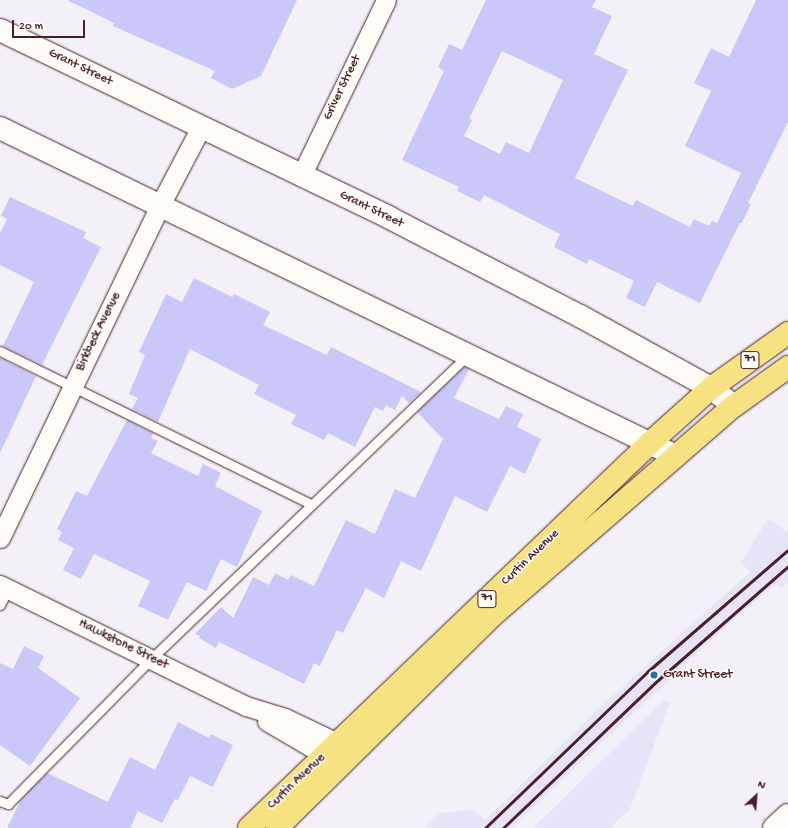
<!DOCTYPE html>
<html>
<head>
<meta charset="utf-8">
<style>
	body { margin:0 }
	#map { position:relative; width:788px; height:828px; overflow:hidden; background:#f3f1f7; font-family:"Gochi Hand",sans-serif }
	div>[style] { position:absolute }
	.built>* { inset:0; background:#e7e4f8 }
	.building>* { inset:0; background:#cac7f9 }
	.roads { filter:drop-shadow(0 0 1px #4a1f2b) drop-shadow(0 0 1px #4a1f2b) }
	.lane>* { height:9px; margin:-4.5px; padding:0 4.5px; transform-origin:4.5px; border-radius:4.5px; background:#fdfcf7 }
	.street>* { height:19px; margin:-9.5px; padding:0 9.5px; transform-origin:9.5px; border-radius:9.5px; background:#fdfcf7 }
	.secondary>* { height:22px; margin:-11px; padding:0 11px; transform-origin:11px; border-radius:11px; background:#fdfcf7 }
	.primary>* { height:22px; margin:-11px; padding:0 11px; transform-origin:11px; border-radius:11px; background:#f6e281 }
	.highway>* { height:22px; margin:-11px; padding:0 11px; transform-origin:11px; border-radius:11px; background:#f6e281 }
	.rail>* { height:3px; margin:-1.5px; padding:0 1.5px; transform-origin:1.5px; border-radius:1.5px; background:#4a1f2b }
	.dots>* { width:11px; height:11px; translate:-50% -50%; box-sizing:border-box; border:2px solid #fdfcf7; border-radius:50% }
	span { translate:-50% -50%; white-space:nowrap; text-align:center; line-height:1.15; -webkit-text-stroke:3px #fdfcf7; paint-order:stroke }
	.shield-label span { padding:1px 3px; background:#fdfcf7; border:1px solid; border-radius:3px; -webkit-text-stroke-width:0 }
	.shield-label { font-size:12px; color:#4a1f2b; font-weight:700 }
	.street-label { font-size:13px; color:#4a1f2b }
	.poi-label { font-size:13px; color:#4a1f2b }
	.left { translate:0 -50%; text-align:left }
	.north { position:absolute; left:736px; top:776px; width:40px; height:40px; -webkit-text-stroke:3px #fdfcf7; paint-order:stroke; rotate:26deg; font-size:11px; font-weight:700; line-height:16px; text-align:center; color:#4a1f2b }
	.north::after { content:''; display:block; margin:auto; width:14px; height:18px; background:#4a1f2b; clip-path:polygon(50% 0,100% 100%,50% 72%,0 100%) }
	.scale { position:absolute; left:12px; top:20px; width:73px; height:18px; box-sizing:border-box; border:2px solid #4a1f2b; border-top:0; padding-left:5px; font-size:12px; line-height:14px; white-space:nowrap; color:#4a1f2b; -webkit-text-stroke:3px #fdfcf7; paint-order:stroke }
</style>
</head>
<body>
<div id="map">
	<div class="built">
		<div style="clip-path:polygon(768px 519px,788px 532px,788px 583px,781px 588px,776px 584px,737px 616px,511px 828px,425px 828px,440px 813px,473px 810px,485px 820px,599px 708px,750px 572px,741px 562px)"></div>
		<div style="clip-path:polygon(664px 700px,670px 702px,630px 809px,610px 828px,533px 828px)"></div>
	</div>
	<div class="building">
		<div style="clip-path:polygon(67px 0,297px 0,261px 76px,232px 89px,211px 78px,215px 71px,113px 26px,114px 23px)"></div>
		<div style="clip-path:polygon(evenodd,486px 0,596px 0,592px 7px,612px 16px,594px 54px,628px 70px,575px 178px,633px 206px,636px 200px,690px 227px,694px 219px,709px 226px,712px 221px,717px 223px,741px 173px,685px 146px,711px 91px,694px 83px,711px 48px,729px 57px,756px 0,788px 0,788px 122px,748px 203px,751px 204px,742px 223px,740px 223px,700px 303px,657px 282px,645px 307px,626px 298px,634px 281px,589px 259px,587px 264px,554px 247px,560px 234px,484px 195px,480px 202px,457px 191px,459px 187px,402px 160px,444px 71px,438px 67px,449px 44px,462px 50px,486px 0,502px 51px,563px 80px,529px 153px,506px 142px,500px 154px,464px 136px,472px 120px,469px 119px,502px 51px)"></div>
		<div style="clip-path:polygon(10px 197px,86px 232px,83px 238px,101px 247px,42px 365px,3px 346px,34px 282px,0 265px,0 233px,7px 219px,1px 216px)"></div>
		<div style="clip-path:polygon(194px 278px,232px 297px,234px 294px,270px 312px,263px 325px,327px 355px,331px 347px,421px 392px,409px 403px,402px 396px,395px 410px,386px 405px,383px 411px,375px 407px,355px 447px,328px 433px,324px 440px,291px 424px,296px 415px,254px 394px,259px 385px,190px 349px,158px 422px,132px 409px,138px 398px,129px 394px,145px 355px,139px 352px,166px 294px,182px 302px)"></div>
		<div style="clip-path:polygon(0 358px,36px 376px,0 453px)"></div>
		<div style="clip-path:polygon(464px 367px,469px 369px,454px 398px,499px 419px,506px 406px,523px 414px,517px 427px,541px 439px,525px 474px,510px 466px,487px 512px,455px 496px,421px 571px,401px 561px,384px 598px,366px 588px,343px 633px,337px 630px,320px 666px,314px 663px,304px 684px,219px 642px,216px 648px,199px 638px,200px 636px,195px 634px,221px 607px,233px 618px,253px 577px,269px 585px,275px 573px,288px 580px,291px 575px,314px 586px,346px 520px,375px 534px,395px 489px,415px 498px,443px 439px,417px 412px)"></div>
		<div style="clip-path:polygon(127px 420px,153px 433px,151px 438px,158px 441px,151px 453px,198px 476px,203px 464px,221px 473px,215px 486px,262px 511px,237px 567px,221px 559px,206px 591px,187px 582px,168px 620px,138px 606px,150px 581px,94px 554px,81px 579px,63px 570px,74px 548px,58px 540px,62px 532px,57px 529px,76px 491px,87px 496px)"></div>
		<div style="clip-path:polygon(24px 646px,44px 656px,38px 668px,80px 698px,30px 766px,0 745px,0 663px,13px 669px)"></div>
		<div style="clip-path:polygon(178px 722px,209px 738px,211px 734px,233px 745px,213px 787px,190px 776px,178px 800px,175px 799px,162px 823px,138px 811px,130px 828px,7px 828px,22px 798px,47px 773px,108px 802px,130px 757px,155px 770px)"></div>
	</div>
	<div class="roads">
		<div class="lane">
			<div style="left:0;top:351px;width:347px;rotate:26.2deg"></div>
			<div style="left:0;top:605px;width:18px;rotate:-63deg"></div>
			<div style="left:0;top:801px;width:9px;rotate:21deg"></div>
			<div style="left:8px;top:804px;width:204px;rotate:-45.4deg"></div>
			<div style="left:151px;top:659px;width:436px;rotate:-43.8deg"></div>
		</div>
		<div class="street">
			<div style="left:301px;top:176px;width:195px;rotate:-64.2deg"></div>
			<div style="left:0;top:538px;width:367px;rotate:-64.3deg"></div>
			<div style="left:159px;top:207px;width:90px;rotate:-62.3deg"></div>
			<div style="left:0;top:585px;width:274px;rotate:26.2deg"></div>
			<div style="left:246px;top:706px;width:41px;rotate:17.1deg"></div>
			<div style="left:285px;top:718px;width:72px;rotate:25.5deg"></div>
			<div style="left:267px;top:721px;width:81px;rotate:30.4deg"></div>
		</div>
		<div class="secondary">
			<div style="left:0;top:30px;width:433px;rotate:25.7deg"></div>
			<div style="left:390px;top:218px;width:214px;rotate:27.3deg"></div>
			<div style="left:580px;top:316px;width:149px;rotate:28.8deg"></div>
			<div style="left:711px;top:388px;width:29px;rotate:38deg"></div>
			<div style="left:0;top:128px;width:751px;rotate:25.88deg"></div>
			<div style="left:774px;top:828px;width:19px;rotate:-43deg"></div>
		</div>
		<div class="primary">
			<div style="left:249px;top:828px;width:556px;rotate:-43.83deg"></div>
			<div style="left:650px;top:443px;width:82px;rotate:-42deg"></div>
			<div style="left:277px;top:828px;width:302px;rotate:-44.6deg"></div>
			<div style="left:492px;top:616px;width:320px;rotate:-41deg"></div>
		</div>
		<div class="highway">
			<div style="left:711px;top:388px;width:95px;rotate:-35.5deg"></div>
			<div style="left:734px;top:406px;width:67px;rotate:-35.8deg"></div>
		</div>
	</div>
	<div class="rail">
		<div style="left:485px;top:828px;width:225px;rotate:-43.9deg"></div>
		<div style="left:647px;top:672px;width:186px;rotate:-40.9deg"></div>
		<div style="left:503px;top:828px;width:214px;rotate:-43.7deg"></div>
		<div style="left:658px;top:680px;width:173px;rotate:-41.2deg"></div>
	</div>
	<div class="dots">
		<div style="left:654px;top:675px;background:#1f6fb2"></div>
	</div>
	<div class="shield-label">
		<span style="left:750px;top:360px">71</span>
		<span style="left:487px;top:599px">71</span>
	</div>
	<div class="street-label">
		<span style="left:80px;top:68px;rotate:26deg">Grant Street</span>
		<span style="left:343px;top:88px;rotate:-64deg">Griver Street</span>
		<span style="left:371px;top:210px;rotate:26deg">Grant Street</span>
		<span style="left:99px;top:332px;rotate:-64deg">Birkbeck Avenue</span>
		<span style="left:531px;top:558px;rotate:-44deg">Curtin Avenue</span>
		<span style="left:123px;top:645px;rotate:26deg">Hawkstone Street</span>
		<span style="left:297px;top:782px;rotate:-44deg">Curtin Avenue</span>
	</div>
	<div class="poi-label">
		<span class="left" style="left:663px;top:675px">Grant Street</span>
	</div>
	<div class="north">N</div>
	<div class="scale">20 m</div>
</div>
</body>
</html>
